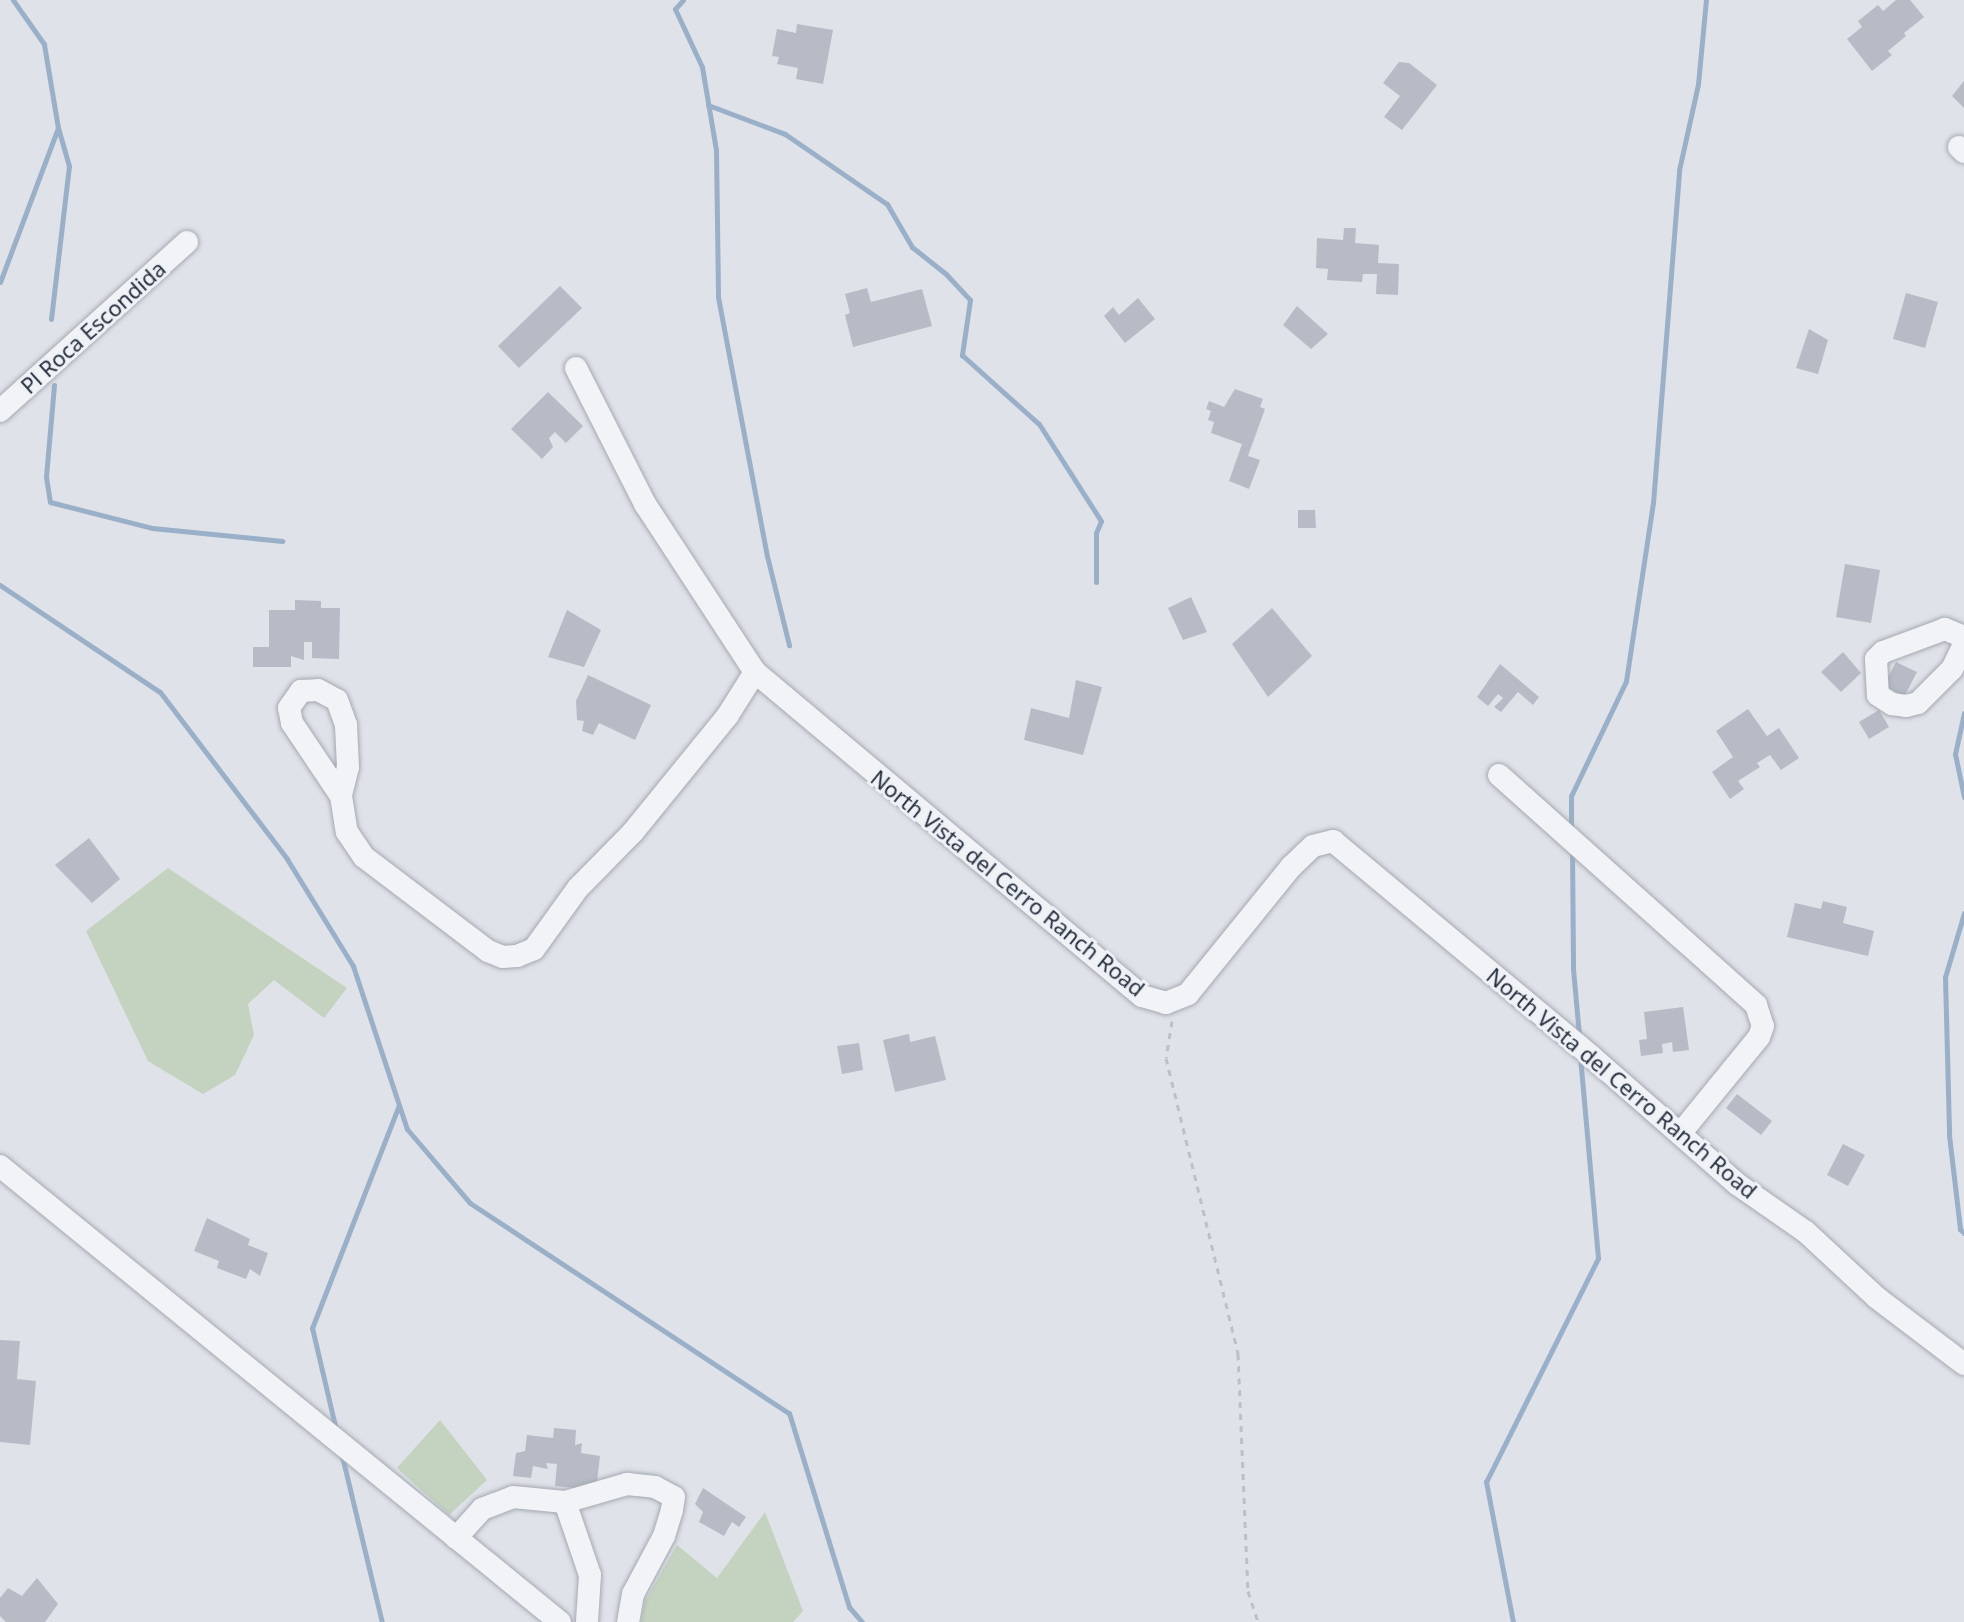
<!DOCTYPE html>
<html>
<head>
<meta charset="utf-8">
<style>
	body { margin:0 }
	#map { position:relative; width:1964px; height:1622px; overflow:hidden; background:#dfe2e8; font-family:"Noto Sans",sans-serif }
	div>[style] { position:absolute }
	.green>* { inset:0; background:#c4d2c0 }
	.stream>* { height:5px; margin:-2.5px; padding:0 2.5px; transform-origin:2.5px; border-radius:2.5px; background:#9ab0c8 }
	.building>* { inset:0; background:#b6bbc5 }
	.path>* { height:3px; margin-top:-1.5px; transform-origin:0; background:repeating-linear-gradient(90deg,#bdc0c6 0 6px,transparent 0 12px) }
	.roads { filter:drop-shadow(0 0 2px #a4a9b2) drop-shadow(0 0 2px #a4a9b2) }
	.minor>* { height:22px; margin:-11px; padding:0 11px; transform-origin:11px; border-radius:11px; background:#f2f3f6 }
	span { translate:-50% -50%; white-space:nowrap; text-align:center; line-height:1.15; -webkit-text-stroke:6px #eef1f6; paint-order:stroke }
	.street-label { font-size:22px; color:#28303f }
</style>
</head>
<body>
<div id="map">
	<div class="green">
		<div style="clip-path:polygon(168px 868px,347px 988px,324px 1018px,274px 980px,248px 1004px,254px 1035px,235px 1075px,203px 1094px,148px 1061px,86px 931px)"></div>
		<div style="clip-path:polygon(440px 1420px,487px 1480px,449px 1515px,397px 1468px)"></div>
		<div style="clip-path:polygon(765px 1512px,803px 1611px,793px 1622px,641px 1622px,645px 1601px,677px 1545px,717px 1578px)"></div>
	</div>
	<div class="stream">
		<div style="left:683px;top:0;width:12px;rotate:132deg"></div>
		<div style="left:675px;top:9px;width:64px;rotate:65deg"></div>
		<div style="left:702px;top:67px;width:84px;rotate:80.4deg"></div>
		<div style="left:716px;top:150px;width:147px;rotate:89.2deg"></div>
		<div style="left:718px;top:297px;width:264px;rotate:79.3deg"></div>
		<div style="left:767px;top:556px;width:92px;rotate:76.1deg"></div>
		<div style="left:708px;top:105px;width:82px;rotate:20.6deg"></div>
		<div style="left:785px;top:134px;width:124px;rotate:34.5deg"></div>
		<div style="left:887px;top:204px;width:50px;rotate:59.8deg"></div>
		<div style="left:912px;top:247px;width:43px;rotate:38.5deg"></div>
		<div style="left:946px;top:274px;width:35px;rotate:47deg"></div>
		<div style="left:970px;top:300px;width:56px;rotate:98.3deg"></div>
		<div style="left:962px;top:355px;width:103px;rotate:41.9deg"></div>
		<div style="left:1039px;top:424px;width:115px;rotate:57.4deg"></div>
		<div style="left:1101px;top:521px;width:13px;rotate:113deg"></div>
		<div style="left:1096px;top:533px;width:49px;rotate:90deg"></div>
		<div style="left:0;top:282px;width:165px;rotate:-69.4deg"></div>
		<div style="left:58px;top:128px;width:85px;rotate:-99.5deg"></div>
		<div style="left:44px;top:44px;width:54px;rotate:-125.2deg"></div>
		<div style="left:51px;top:319px;width:154px;rotate:-83.3deg"></div>
		<div style="left:69px;top:166px;width:40px;rotate:-106deg"></div>
		<div style="left:54px;top:385px;width:92px;rotate:95deg"></div>
		<div style="left:46px;top:477px;width:25px;rotate:81deg"></div>
		<div style="left:50px;top:502px;width:105px;rotate:14.3deg"></div>
		<div style="left:152px;top:528px;width:131px;rotate:5.7deg"></div>
		<div style="left:0;top:585px;width:192px;rotate:33.8deg"></div>
		<div style="left:160px;top:692px;width:210px;rotate:52.7deg"></div>
		<div style="left:287px;top:859px;width:126px;rotate:58.3deg"></div>
		<div style="left:353px;top:966px;width:172px;rotate:71.7deg"></div>
		<div style="left:407px;top:1129px;width:97px;rotate:49.6deg"></div>
		<div style="left:470px;top:1203px;width:382px;rotate:33.4deg"></div>
		<div style="left:789px;top:1413px;width:203px;rotate:72.8deg"></div>
		<div style="left:849px;top:1607px;width:20px;rotate:49deg"></div>
		<div style="left:1964px;top:713px;width:42px;rotate:102.4deg"></div>
		<div style="left:1955px;top:754px;width:44px;rotate:78.2deg"></div>
		<div style="left:1571px;top:831px;width:35px;rotate:-90deg"></div>
		<div style="left:1571px;top:796px;width:127px;rotate:-64.4deg"></div>
		<div style="left:1626px;top:681px;width:180px;rotate:-81.4deg"></div>
		<div style="left:1653px;top:503px;width:334px;rotate:-85.5deg"></div>
		<div style="left:1679px;top:170px;width:88px;rotate:-77.5deg"></div>
		<div style="left:1698px;top:84px;width:84px;rotate:-84.6deg"></div>
		<div style="left:1572px;top:849px;width:120px;rotate:89.5deg"></div>
		<div style="left:1573px;top:969px;width:66px;rotate:84.8deg"></div>
		<div style="left:1964px;top:913px;width:67px;rotate:106.5deg"></div>
		<div style="left:1945px;top:977px;width:158px;rotate:88.5deg"></div>
		<div style="left:1949px;top:1135px;width:95px;rotate:83.3deg"></div>
		<div style="left:1960px;top:1229px;width:6px;rotate:45deg"></div>
		<div style="left:336px;top:1430px;width:105px;rotate:-103.2deg"></div>
		<div style="left:312px;top:1328px;width:239px;rotate:-68.7deg"></div>
		<div style="left:342px;top:1456px;width:171px;rotate:76.5deg"></div>
		<div style="left:1513px;top:1622px;width:143px;rotate:-100.9deg"></div>
		<div style="left:1486px;top:1482px;width:250px;rotate:-63.4deg"></div>
		<div style="left:1598px;top:1258px;width:202px;rotate:-95.1deg"></div>
	</div>
	<div class="building">
		<div style="clip-path:polygon(1896px 0,1910px 0,1924px 17px,1904px 33px,1906px 36px,1888px 51px,1892px 55px,1872px 71px,1847px 39px,1862px 27px,1858px 21px,1878px 5px,1883px 11px)"></div>
		<div style="clip-path:polygon(797px 24px,833px 30px,823px 84px,796px 79px,798px 68px,777px 64px,779px 57px,772px 56px,777px 29px,796px 33px)"></div>
		<div style="clip-path:polygon(1399px 62px,1409px 63px,1437px 85px,1402px 130px,1384px 117px,1400px 96px,1383px 83px)"></div>
		<div style="clip-path:polygon(1964px 81px,1964px 108px,1952px 96px)"></div>
		<div style="clip-path:polygon(1344px 228px,1356px 228px,1355px 243px,1379px 245px,1378px 263px,1399px 264px,1398px 295px,1376px 294px,1377px 274px,1363px 274px,1362px 282px,1327px 280px,1328px 269px,1316px 268px,1317px 238px,1343px 240px)"></div>
		<div style="clip-path:polygon(560px 286px,582px 308px,519px 368px,498px 346px)"></div>
		<div style="clip-path:polygon(867px 288px,871px 302px,922px 289px,932px 326px,853px 347px,845px 315px,850px 313px,845px 294px)"></div>
		<div style="clip-path:polygon(1906px 293px,1938px 302px,1925px 348px,1893px 339px)"></div>
		<div style="clip-path:polygon(1138px 298px,1155px 319px,1125px 343px,1104px 316px,1113px 307px,1119px 315px)"></div>
		<div style="clip-path:polygon(1297px 306px,1328px 334px,1311px 349px,1283px 325px)"></div>
		<div style="clip-path:polygon(1809px 329px,1828px 340px,1818px 374px,1796px 368px)"></div>
		<div style="clip-path:polygon(1235px 389px,1263px 399px,1260px 407px,1265px 409px,1248px 456px,1260px 460px,1249px 489px,1229px 481px,1242px 444px,1211px 433px,1214px 422px,1208px 420px,1211px 411px,1206px 409px,1209px 401px,1224px 407px)"></div>
		<div style="clip-path:polygon(548px 392px,583px 426px,566px 443px,555px 432px,549px 438px,553px 447px,542px 459px,511px 429px)"></div>
		<div style="clip-path:polygon(1298px 510px,1315px 510px,1316px 528px,1298px 528px)"></div>
		<div style="clip-path:polygon(1845px 564px,1880px 570px,1871px 623px,1836px 617px)"></div>
		<div style="clip-path:polygon(1191px 597px,1207px 632px,1183px 640px,1168px 608px)"></div>
		<div style="clip-path:polygon(295px 600px,321px 601px,321px 608px,340px 608px,339px 659px,312px 658px,312px 642px,304px 642px,304px 660px,291px 656px,291px 667px,253px 667px,253px 647px,269px 647px,269px 610px,295px 610px)"></div>
		<div style="clip-path:polygon(1272px 608px,1312px 656px,1268px 697px,1232px 644px)"></div>
		<div style="clip-path:polygon(567px 610px,601px 630px,584px 667px,548px 657px)"></div>
		<div style="clip-path:polygon(1843px 652px,1861px 673px,1841px 692px,1821px 672px)"></div>
		<div style="clip-path:polygon(1896px 662px,1917px 672px,1904px 697px,1884px 685px)"></div>
		<div style="clip-path:polygon(1500px 664px,1539px 697px,1533px 705px,1518px 692px,1501px 712px,1494px 707px,1503px 698px,1498px 694px,1488px 706px,1477px 697px)"></div>
		<div style="clip-path:polygon(588px 675px,651px 705px,635px 740px,599px 723px,593px 735px,582px 731px,584px 721px,577px 720px,576px 701px)"></div>
		<div style="clip-path:polygon(1076px 680px,1102px 687px,1083px 755px,1024px 740px,1031px 708px,1069px 718px)"></div>
		<div style="clip-path:polygon(1748px 709px,1767px 736px,1779px 728px,1799px 758px,1781px 770px,1770px 755px,1757px 763px,1760px 767px,1738px 781px,1744px 789px,1730px 799px,1712px 772px,1733px 757px,1716px 731px)"></div>
		<div style="clip-path:polygon(1879px 710px,1889px 727px,1869px 739px,1859px 722px)"></div>
		<div style="clip-path:polygon(89px 838px,120px 879px,92px 903px,55px 865px)"></div>
		<div style="clip-path:polygon(1823px 901px,1847px 907px,1843px 923px,1874px 931px,1868px 956px,1787px 937px,1795px 903px,1821px 909px)"></div>
		<div style="clip-path:polygon(1683px 1007px,1689px 1050px,1673px 1052px,1672px 1042px,1662px 1044px,1663px 1053px,1641px 1056px,1639px 1040px,1647px 1039px,1644px 1012px)"></div>
		<div style="clip-path:polygon(909px 1034px,910px 1042px,935px 1036px,946px 1080px,895px 1092px,883px 1040px)"></div>
		<div style="clip-path:polygon(859px 1043px,863px 1070px,842px 1074px,837px 1046px)"></div>
		<div style="clip-path:polygon(1737px 1094px,1772px 1121px,1761px 1135px,1726px 1108px)"></div>
		<div style="clip-path:polygon(1843px 1144px,1865px 1155px,1848px 1186px,1827px 1175px)"></div>
		<div style="clip-path:polygon(207px 1218px,250px 1239px,248px 1245px,268px 1253px,260px 1276px,250px 1269px,246px 1279px,217px 1268px,219px 1261px,194px 1251px)"></div>
		<div style="clip-path:polygon(0 1340px,20px 1341px,17px 1379px,36px 1381px,30px 1445px,0 1442px)"></div>
		<div style="clip-path:polygon(554px 1428px,576px 1430px,575px 1445px,582px 1443px,581px 1453px,600px 1456px,596px 1490px,555px 1486px,557px 1464px,546px 1463px,548px 1469px,533px 1466px,531px 1478px,513px 1476px,516px 1453px,525px 1451px,527px 1435px,553px 1438px)"></div>
		<div style="clip-path:polygon(703px 1488px,746px 1517px,739px 1527px,732px 1522px,724px 1536px,699px 1522px,703px 1512px,695px 1504px)"></div>
		<div style="clip-path:polygon(37px 1578px,58px 1604px,45px 1622px,6px 1622px,0 1616px,0 1598px,8px 1588px,22px 1596px)"></div>
	</div>
	<div class="path">
		<div style="left:1172px;top:1021px;width:37px;rotate:99deg"></div>
		<div style="left:1166px;top:1058px;width:305px;rotate:76.3deg"></div>
		<div style="left:1238px;top:1354px;width:237px;rotate:87.6deg"></div>
		<div style="left:1248px;top:1591px;width:33px;rotate:72deg"></div>
	</div>
	<div class="roads">
		<div class="minor">
			<div style="left:1959px;top:147px;width:7px;rotate:45deg"></div>
			<div style="left:576px;top:368px;width:153px;rotate:63.1deg"></div>
			<div style="left:645px;top:504px;width:201px;rotate:56.8deg"></div>
			<div style="left:755px;top:672px;width:505px;rotate:39.94deg"></div>
			<div style="left:1142px;top:996px;width:25px;rotate:16deg"></div>
			<div style="left:1166px;top:1003px;width:24px;rotate:-22deg"></div>
			<div style="left:1188px;top:994px;width:164px;rotate:-51deg"></div>
			<div style="left:1291px;top:867px;width:30px;rotate:-44deg"></div>
			<div style="left:1313px;top:846px;width:21px;rotate:-14deg"></div>
			<div style="left:1333px;top:841px;width:337px;rotate:39.8deg"></div>
			<div style="left:1592px;top:1057px;width:193px;rotate:41.2deg"></div>
			<div style="left:1737px;top:1184px;width:84px;rotate:34.8deg"></div>
			<div style="left:1806px;top:1232px;width:97px;rotate:42.9deg"></div>
			<div style="left:1877px;top:1298px;width:109px;rotate:37.2deg"></div>
			<div style="left:0;top:411px;width:252px;rotate:-42.1deg"></div>
			<div style="left:1964px;top:637px;width:21px;rotate:-157deg"></div>
			<div style="left:1945px;top:629px;width:66px;rotate:159.6deg"></div>
			<div style="left:1883px;top:652px;width:10px;rotate:135deg"></div>
			<div style="left:1876px;top:659px;width:36px;rotate:87deg"></div>
			<div style="left:1878px;top:695px;width:17px;rotate:33deg"></div>
			<div style="left:1892px;top:704px;width:14px;rotate:8deg"></div>
			<div style="left:1906px;top:706px;width:12px;rotate:-14deg"></div>
			<div style="left:1918px;top:703px;width:48px;rotate:-45deg"></div>
			<div style="left:1952px;top:669px;width:28px;rotate:-64deg"></div>
			<div style="left:1499px;top:775px;width:345px;rotate:41.8deg"></div>
			<div style="left:1756px;top:1005px;width:22px;rotate:72deg"></div>
			<div style="left:1763px;top:1026px;width:12px;rotate:110deg"></div>
			<div style="left:1759px;top:1037px;width:125px;rotate:129.2deg"></div>
			<div style="left:341px;top:796px;width:88px;rotate:-123.9deg"></div>
			<div style="left:292px;top:723px;width:15px;rotate:-101deg"></div>
			<div style="left:289px;top:708px;width:21px;rotate:-55deg"></div>
			<div style="left:301px;top:691px;width:17px;rotate:-3deg"></div>
			<div style="left:318px;top:690px;width:21px;rotate:28deg"></div>
			<div style="left:337px;top:700px;width:27px;rotate:70deg"></div>
			<div style="left:346px;top:725px;width:42px;rotate:87.3deg"></div>
			<div style="left:348px;top:767px;width:30px;rotate:104deg"></div>
			<div style="left:341px;top:796px;width:36px;rotate:81deg"></div>
			<div style="left:347px;top:832px;width:30px;rotate:56deg"></div>
			<div style="left:364px;top:857px;width:156px;rotate:37.2deg"></div>
			<div style="left:488px;top:951px;width:16px;rotate:22deg"></div>
			<div style="left:503px;top:957px;width:14px;rotate:-4deg"></div>
			<div style="left:517px;top:956px;width:18px;rotate:-22deg"></div>
			<div style="left:534px;top:949px;width:75px;rotate:-54.2deg"></div>
			<div style="left:578px;top:888px;width:78px;rotate:-45.5deg"></div>
			<div style="left:633px;top:832px;width:151px;rotate:-50.9deg"></div>
			<div style="left:728px;top:715px;width:51px;rotate:-57.9deg"></div>
			<div style="left:0;top:1166px;width:722px;rotate:39.16deg"></div>
			<div style="left:565px;top:1502px;width:77px;rotate:71.1deg"></div>
			<div style="left:590px;top:1575px;width:47px;rotate:93.7deg"></div>
			<div style="left:456px;top:1538px;width:39px;rotate:-48deg"></div>
			<div style="left:482px;top:1509px;width:33px;rotate:-21deg"></div>
			<div style="left:513px;top:1497px;width:52px;rotate:5.5deg"></div>
			<div style="left:565px;top:1502px;width:65px;rotate:-16.2deg"></div>
			<div style="left:627px;top:1484px;width:28px;rotate:6deg"></div>
			<div style="left:655px;top:1487px;width:21px;rotate:28deg"></div>
			<div style="left:674px;top:1497px;width:13px;rotate:99deg"></div>
			<div style="left:672px;top:1510px;width:27px;rotate:107deg"></div>
			<div style="left:664px;top:1536px;width:66px;rotate:118.1deg"></div>
			<div style="left:633px;top:1594px;width:28px;rotate:100deg"></div>
		</div>
	</div>
	<div class="street-label">
		<span style="left:93px;top:327px;rotate:-42deg">Pl Roca Escondida</span>
		<span style="left:1008px;top:883px;rotate:39deg">North Vista del Cerro Ranch Road</span>
		<span style="left:1622px;top:1083px;rotate:40deg">North Vista del Cerro Ranch Road</span>
	</div>
</div>
</body>
</html>
